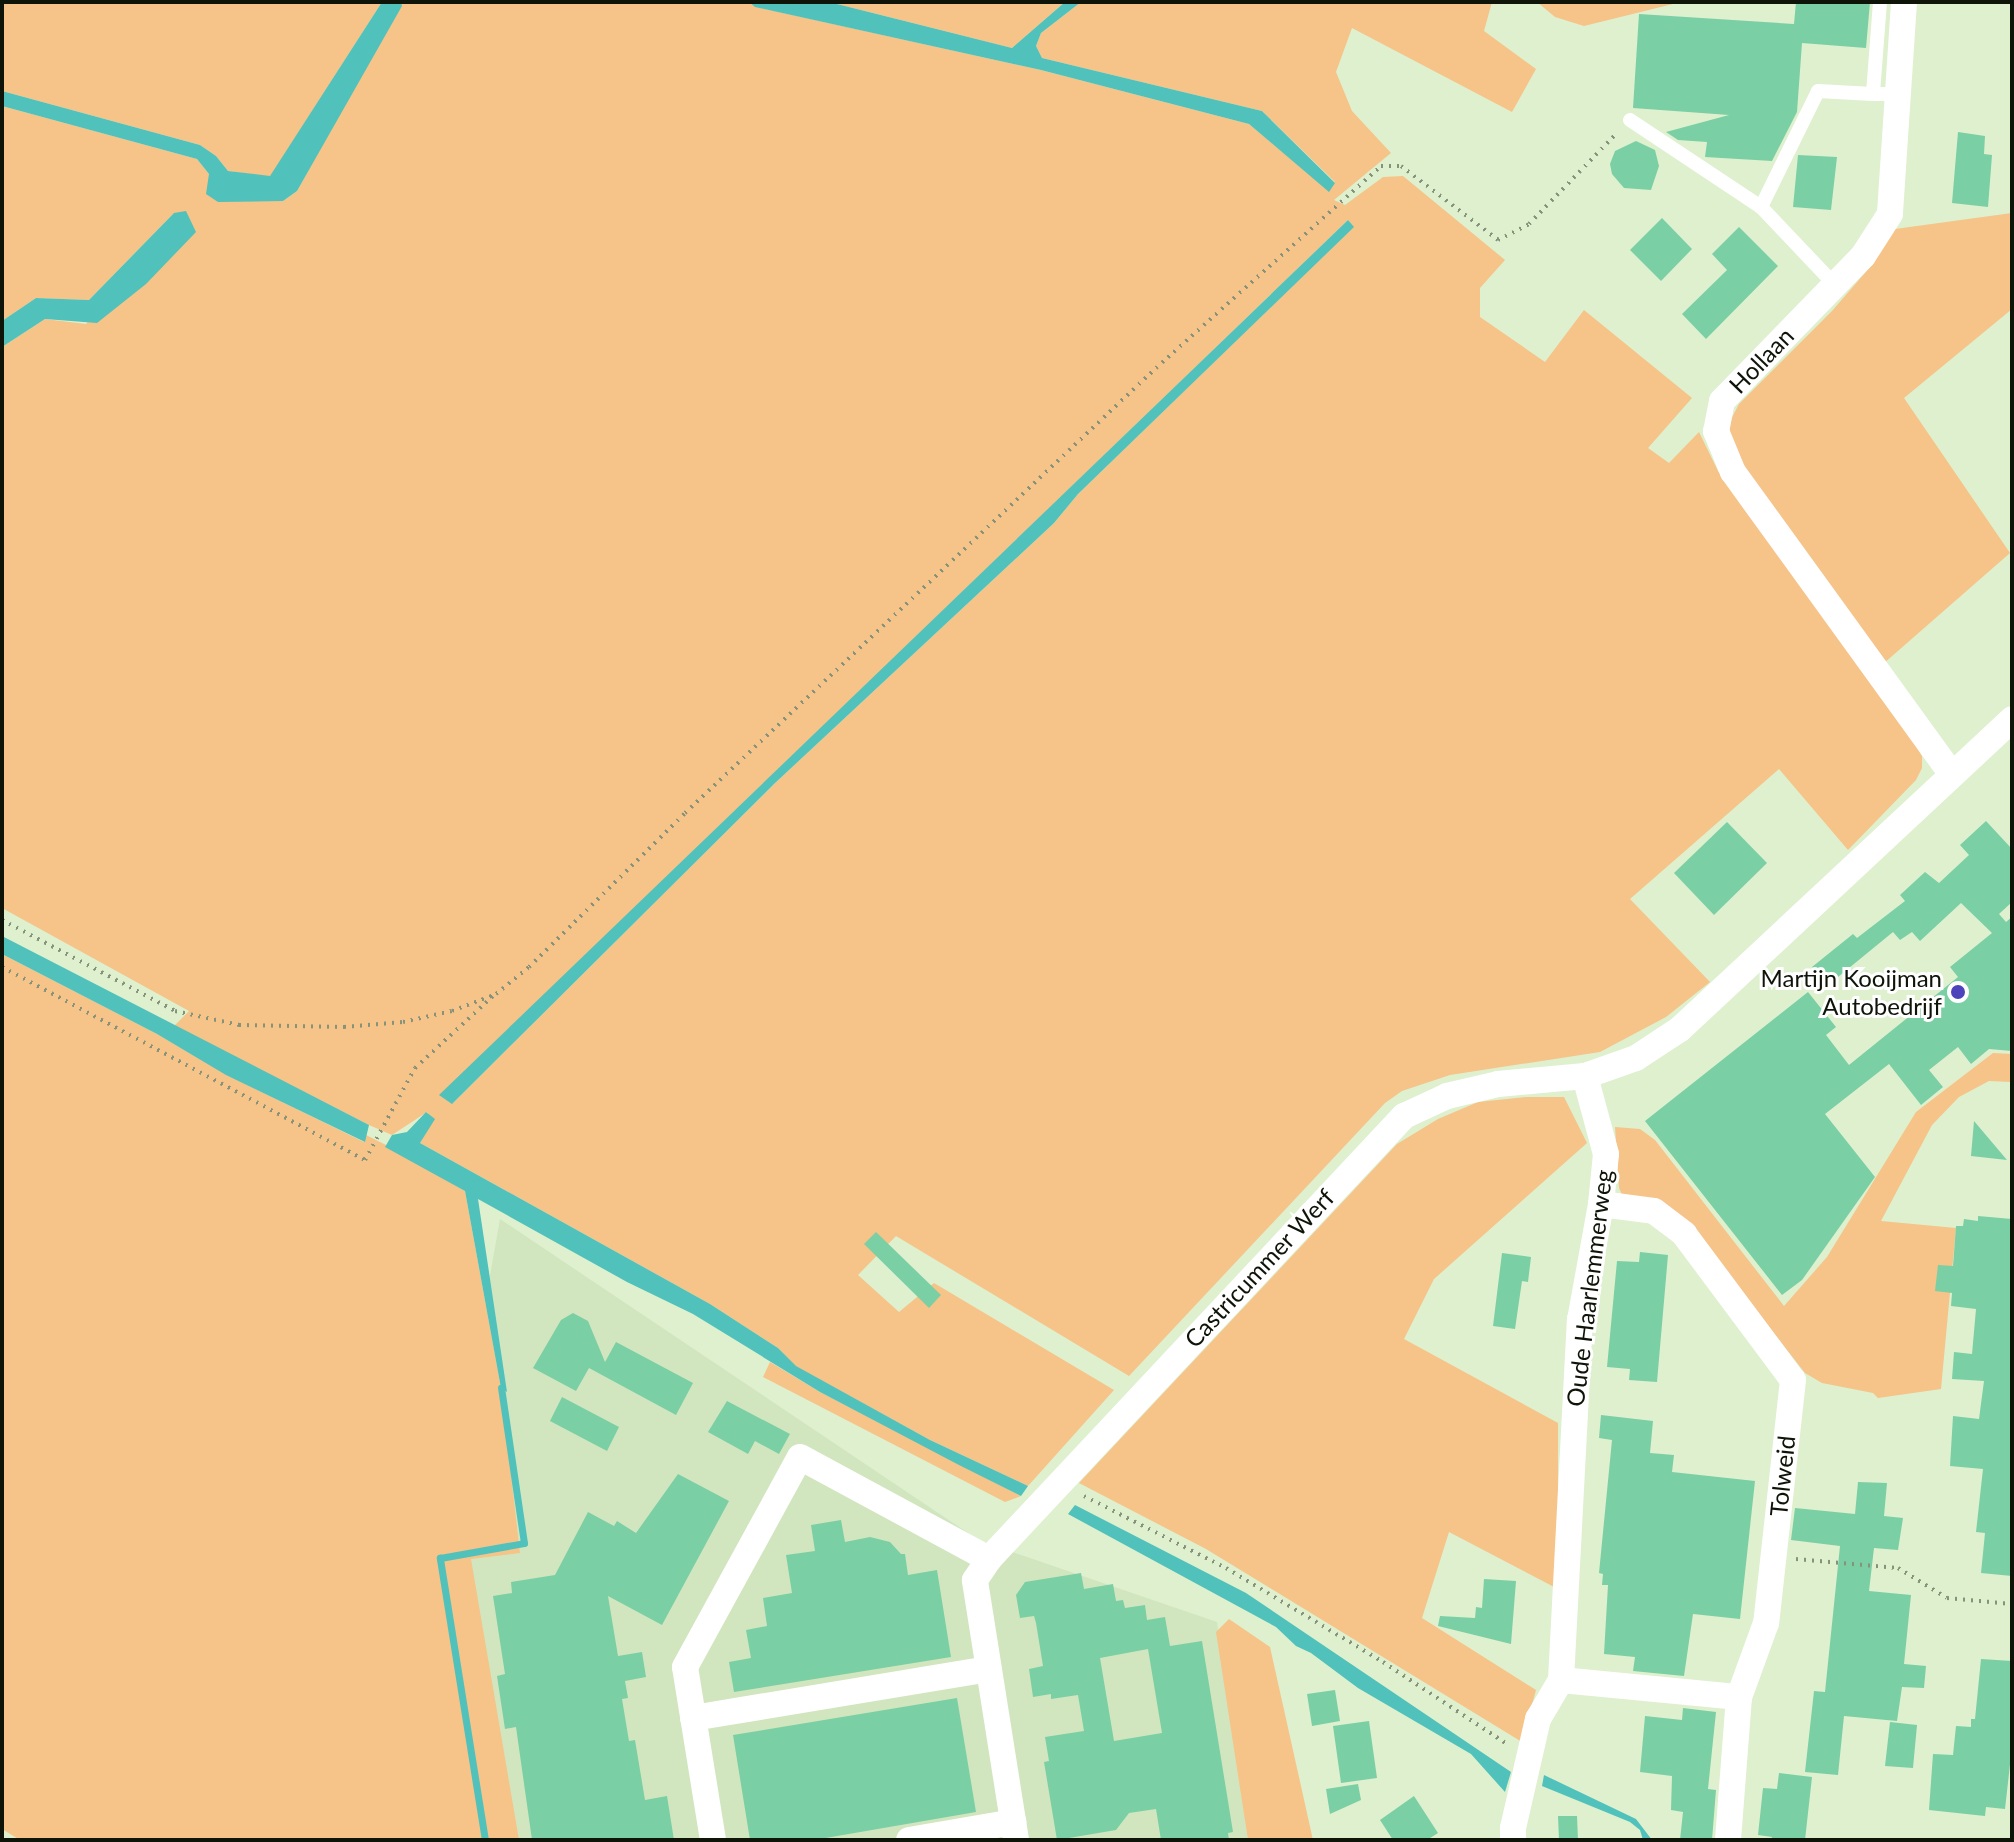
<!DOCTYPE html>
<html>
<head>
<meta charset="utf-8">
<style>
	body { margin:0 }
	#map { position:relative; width:2014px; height:1842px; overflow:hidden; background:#def0ce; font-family:Lato,sans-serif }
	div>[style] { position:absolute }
	.built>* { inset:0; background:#d1e6be }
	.green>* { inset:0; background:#f6c388 }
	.water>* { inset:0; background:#50c1bb }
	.stream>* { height:7px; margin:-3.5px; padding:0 3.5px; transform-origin:3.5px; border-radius:3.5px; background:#50c1bb }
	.building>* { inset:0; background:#7bcfa4 }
	.path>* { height:4px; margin-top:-2px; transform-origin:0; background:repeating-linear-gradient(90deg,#86937a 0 2px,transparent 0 8px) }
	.service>* { height:14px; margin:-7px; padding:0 7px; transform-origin:7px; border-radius:7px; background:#fff }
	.minor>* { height:26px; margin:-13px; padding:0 13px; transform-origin:13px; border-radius:13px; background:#fff }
	.dots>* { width:22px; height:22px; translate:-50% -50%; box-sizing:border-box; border:4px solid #fff; border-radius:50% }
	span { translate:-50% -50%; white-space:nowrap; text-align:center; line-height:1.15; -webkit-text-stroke:6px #fff; paint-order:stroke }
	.street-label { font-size:24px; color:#0e1408 }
	.poi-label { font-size:24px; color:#0e1408 }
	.right { translate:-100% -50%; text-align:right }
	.frame { position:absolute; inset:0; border:4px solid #0e1408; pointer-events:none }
</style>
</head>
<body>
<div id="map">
	<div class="built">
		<div style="clip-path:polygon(500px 1219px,980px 1541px,1217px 1622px,1248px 1840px,390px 1840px)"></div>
	</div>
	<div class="green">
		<div style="clip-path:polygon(2px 2px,382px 2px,270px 177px,228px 171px,216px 156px,200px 145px,2px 91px)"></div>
		<div style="clip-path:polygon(evenodd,401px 2px,749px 2px,756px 7px,1041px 70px,1249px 124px,1329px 191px,1335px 182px,1262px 111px,1042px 58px,1036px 46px,1041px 33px,1081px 2px,1492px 2px,1484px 31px,1536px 69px,1512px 112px,1352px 28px,1336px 72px,1352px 111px,1391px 153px,1334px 200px,1345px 205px,1383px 177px,1403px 176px,1505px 260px,1480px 288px,1480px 317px,1545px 362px,1584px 310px,1692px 398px,1648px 448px,1669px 463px,1699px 432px,1718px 471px,1914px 743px,1922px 756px,1922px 768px,1916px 780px,1848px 850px,1779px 769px,1630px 899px,1710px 982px,1666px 1017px,1600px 1052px,1450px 1075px,1402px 1091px,1385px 1103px,1129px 1376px,896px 1236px,858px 1275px,899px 1312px,934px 1283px,1114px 1390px,1028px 1486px,930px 1440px,795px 1366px,778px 1348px,710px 1304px,420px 1143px,432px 1121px,427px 1112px,392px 1135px,369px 1125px,174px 1026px,189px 1011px,2px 908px,2px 347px,45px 319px,86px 324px,174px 213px,89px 300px,36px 298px,2px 321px,2px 106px,197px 159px,209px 174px,283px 201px,297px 191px,401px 2px,1348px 220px,1353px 227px,1078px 494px,1054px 523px,774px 784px,453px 1103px,440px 1095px,1348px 220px)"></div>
		<div style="clip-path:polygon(829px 2px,1065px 2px,1012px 48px)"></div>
		<div style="clip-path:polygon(1537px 2px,1681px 2px,1584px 26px,1555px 17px)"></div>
		<div style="clip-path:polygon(2012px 213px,2012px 309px,1904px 398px,2010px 553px,1883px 664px,1737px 456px,1727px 427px,1739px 404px,1832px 311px,1871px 266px,1895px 229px)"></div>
		<div style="clip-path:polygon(2px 954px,157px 1034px,227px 1075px,364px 1142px,366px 1135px,386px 1145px,465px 1191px,501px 1388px,520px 1553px,471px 1559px,519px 1840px,20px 1840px,2px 1829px)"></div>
		<div style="clip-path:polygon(1993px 1053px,2012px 1054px,2012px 1082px,1989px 1081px,1959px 1097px,1932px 1125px,1881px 1221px,1956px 1228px,1941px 1389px,1878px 1398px,1873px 1393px,1822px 1383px,1805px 1373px,1682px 1216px,1658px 1202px,1624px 1199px,1619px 1188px,1615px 1127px,1640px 1129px,1655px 1140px,1784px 1306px,1827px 1257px,1916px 1112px)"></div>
		<div style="clip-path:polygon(1526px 1097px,1564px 1097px,1587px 1143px,1434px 1279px,1404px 1339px,1558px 1423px,1558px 1589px,1449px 1532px,1422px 1618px,1536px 1690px,1522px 1742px,1206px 1549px,1079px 1483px,1397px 1144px,1438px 1119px,1478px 1102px)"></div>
		<div style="clip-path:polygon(770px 1362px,820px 1392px,1021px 1496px,1005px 1502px,763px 1377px)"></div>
		<div style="clip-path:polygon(1229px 1619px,1270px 1647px,1313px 1840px,1248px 1840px,1216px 1632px)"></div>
	</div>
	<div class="water">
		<div style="clip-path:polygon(382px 2px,401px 2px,402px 6px,297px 191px,283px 201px,218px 202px,206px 194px,209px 174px,197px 159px,2px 106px,2px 91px,200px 145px,216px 156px,228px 171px,270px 176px)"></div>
		<div style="clip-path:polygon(749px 2px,829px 2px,1012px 48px,1065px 2px,1081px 2px,1041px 33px,1036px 46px,1042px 58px,1262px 111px,1335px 183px,1329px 192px,1249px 124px,1041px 70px,755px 7px)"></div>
		<div style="clip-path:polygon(186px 211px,196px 232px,146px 284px,97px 323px,45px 319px,2px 347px,2px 321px,36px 298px,89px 300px,174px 213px)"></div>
		<div style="clip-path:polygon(1348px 220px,1354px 227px,1078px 494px,1054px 523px,774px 784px,452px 1104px,439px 1095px)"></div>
		<div style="clip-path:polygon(2px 936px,369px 1125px,365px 1142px,226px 1075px,157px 1034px,2px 954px)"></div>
		<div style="clip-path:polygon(426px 1112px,435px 1119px,420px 1143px,710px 1304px,778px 1348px,796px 1366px,930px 1440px,1028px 1486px,1021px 1496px,959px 1465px,820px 1392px,693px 1314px,627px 1282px,478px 1199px,507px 1392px,501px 1388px,465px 1191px,385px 1147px,392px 1135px,407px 1132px)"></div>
		<div style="clip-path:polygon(1075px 1505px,1246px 1593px,1511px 1772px,1505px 1792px,1471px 1754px,1358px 1688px,1311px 1653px,1296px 1646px,1276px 1627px,1068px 1514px)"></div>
		<div style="clip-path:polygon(1544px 1775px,1636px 1819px,1652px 1840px,1643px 1840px,1640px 1830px,1630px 1822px,1542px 1786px)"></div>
	</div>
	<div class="stream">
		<div style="left:485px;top:1840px;width:286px;rotate:-99.1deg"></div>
		<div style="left:440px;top:1558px;width:85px;rotate:-10.1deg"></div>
		<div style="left:524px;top:1543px;width:157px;rotate:-98.4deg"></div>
	</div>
	<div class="building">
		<div style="clip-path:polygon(1796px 2px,1870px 2px,1866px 48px,1802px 43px,1797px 112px,1772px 161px,1705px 157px,1707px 142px,1678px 140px,1666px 132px,1729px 115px,1633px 108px,1639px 14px,1794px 24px)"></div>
		<div style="clip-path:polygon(1958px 132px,1985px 136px,1984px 154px,1992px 155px,1988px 207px,1952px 203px)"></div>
		<div style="clip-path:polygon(1636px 141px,1655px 150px,1659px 166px,1651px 190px,1624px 188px,1612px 174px,1610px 164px,1615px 151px)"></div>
		<div style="clip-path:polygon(1798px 155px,1837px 157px,1831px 210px,1793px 207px)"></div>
		<div style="clip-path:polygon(1662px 218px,1692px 249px,1661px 281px,1630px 250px)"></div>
		<div style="clip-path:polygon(1739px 227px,1778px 266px,1706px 339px,1682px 314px,1727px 270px,1712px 254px)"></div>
		<div style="clip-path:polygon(1986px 821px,2012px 849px,2012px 902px,1999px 914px,2006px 922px,2012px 917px,2012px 1051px,1989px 1049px,1971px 1064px,1958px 1047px,1929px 1070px,1943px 1087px,1921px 1105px,1889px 1064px,1825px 1114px,1875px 1177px,1802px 1280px,1782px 1295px,1645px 1121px,1808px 992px,1836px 1027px,1826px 1035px,1849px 1065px,1958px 977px,1950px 967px,1992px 933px,1961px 903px,1920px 941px,1912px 932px,1900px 940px,1893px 932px,1827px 986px,1812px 967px,1853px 934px,1857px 938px,1905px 901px,1900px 895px,1925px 872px,1939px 883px,1969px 855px,1960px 845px)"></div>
		<div style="clip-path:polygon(1727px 822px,1767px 863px,1714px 915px,1674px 873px)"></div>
		<div style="clip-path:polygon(1974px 1121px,2007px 1160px,1971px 1156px)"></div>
		<div style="clip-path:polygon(1978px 1216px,2012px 1219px,2012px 1576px,1981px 1573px,1985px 1533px,1976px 1532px,1983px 1469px,1950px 1466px,1953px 1416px,1979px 1419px,1984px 1381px,1952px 1379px,1954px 1352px,1972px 1354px,1976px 1309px,1951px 1306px,1952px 1293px,1935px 1291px,1938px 1265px,1953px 1266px,1956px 1226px,1963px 1226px,1964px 1219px,1978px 1221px)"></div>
		<div style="clip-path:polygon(876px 1232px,941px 1295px,929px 1308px,864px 1244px)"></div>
		<div style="clip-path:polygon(1640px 1252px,1668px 1255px,1657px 1382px,1629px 1380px,1630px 1369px,1607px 1367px,1617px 1261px,1639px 1262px)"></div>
		<div style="clip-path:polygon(1502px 1253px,1531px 1257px,1528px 1282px,1522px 1281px,1515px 1329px,1493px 1326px)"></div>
		<div style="clip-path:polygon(573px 1313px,588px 1321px,605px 1362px,616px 1342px,693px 1383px,676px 1415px,589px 1368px,576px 1391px,533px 1368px,561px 1320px)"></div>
		<div style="clip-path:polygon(562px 1397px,619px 1427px,607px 1451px,550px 1421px)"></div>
		<div style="clip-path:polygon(727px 1401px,790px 1434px,779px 1454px,755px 1441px,748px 1454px,708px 1432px)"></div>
		<div style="clip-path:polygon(1601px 1415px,1653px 1421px,1650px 1453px,1674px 1455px,1672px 1472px,1755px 1481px,1740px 1619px,1693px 1614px,1684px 1676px,1633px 1671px,1635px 1657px,1604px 1654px,1608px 1585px,1602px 1585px,1603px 1574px,1599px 1573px,1612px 1440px,1599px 1438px)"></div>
		<div style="clip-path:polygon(678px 1474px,729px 1501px,662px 1625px,608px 1596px,618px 1656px,642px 1652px,646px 1677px,625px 1681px,628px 1698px,622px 1699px,629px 1741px,635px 1740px,645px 1800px,667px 1796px,674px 1840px,532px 1840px,516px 1727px,505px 1729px,497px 1676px,505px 1674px,493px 1596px,512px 1593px,511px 1582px,555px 1575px,588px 1512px,614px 1526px,617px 1521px,636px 1533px)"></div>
		<div style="clip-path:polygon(1858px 1482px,1887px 1483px,1884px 1516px,1903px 1518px,1898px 1550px,1874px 1548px,1869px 1591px,1911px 1595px,1904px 1664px,1926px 1666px,1924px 1688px,1902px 1687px,1897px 1721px,1844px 1716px,1838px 1775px,1805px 1772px,1814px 1691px,1825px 1692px,1840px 1546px,1791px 1540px,1795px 1508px,1855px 1514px)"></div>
		<div style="clip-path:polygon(841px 1520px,845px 1542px,870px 1537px,890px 1542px,901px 1554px,905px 1554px,908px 1575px,937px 1570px,951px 1657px,734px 1692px,729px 1662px,751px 1658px,746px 1630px,767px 1626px,763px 1598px,792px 1593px,786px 1555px,815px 1551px,811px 1525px)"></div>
		<div style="clip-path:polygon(evenodd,1081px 1573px,1084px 1589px,1113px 1584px,1116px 1601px,1123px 1600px,1125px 1608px,1145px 1605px,1147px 1620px,1165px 1617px,1170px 1646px,1202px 1641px,1233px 1832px,1228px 1833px,1229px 1840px,1161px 1840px,1156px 1809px,1129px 1813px,1116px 1830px,1057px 1840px,1044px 1762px,1049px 1761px,1045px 1737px,1084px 1731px,1078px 1695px,1051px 1699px,1051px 1694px,1033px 1697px,1029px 1669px,1043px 1666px,1036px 1623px,1034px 1616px,1020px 1618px,1016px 1595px,1025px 1582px,1081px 1573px,1148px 1649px,1162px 1733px,1114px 1741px,1100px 1658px,1148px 1649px)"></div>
		<div style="clip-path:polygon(1484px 1579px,1516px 1581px,1511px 1644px,1438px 1626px,1440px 1616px,1475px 1618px,1476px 1607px,1482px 1608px)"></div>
		<div style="clip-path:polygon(1981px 1659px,2012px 1661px,2012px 1747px,2005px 1809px,1986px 1807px,1985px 1816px,1929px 1810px,1933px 1754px,1953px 1755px,1956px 1726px,1971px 1727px,1971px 1719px,1975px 1719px)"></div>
		<div style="clip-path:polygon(1335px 1690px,1340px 1721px,1312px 1726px,1307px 1694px)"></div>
		<div style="clip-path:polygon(957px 1698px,976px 1812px,814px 1840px,750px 1840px,733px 1735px)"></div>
		<div style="clip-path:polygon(1683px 1708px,1716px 1712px,1708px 1789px,1716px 1790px,1712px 1840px,1680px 1840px,1683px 1812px,1671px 1810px,1672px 1776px,1640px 1772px,1645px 1716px,1682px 1720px)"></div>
		<div style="clip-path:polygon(1369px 1721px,1377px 1778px,1341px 1783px,1333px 1726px)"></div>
		<div style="clip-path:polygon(1890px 1722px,1917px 1725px,1913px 1768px,1885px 1766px)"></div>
		<div style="clip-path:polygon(1779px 1773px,1812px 1777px,1805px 1840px,1771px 1840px,1772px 1837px,1758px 1835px,1763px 1788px,1777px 1789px)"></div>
		<div style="clip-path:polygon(1358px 1784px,1361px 1800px,1330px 1814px,1326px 1789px)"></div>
		<div style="clip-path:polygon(1414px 1796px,1438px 1833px,1427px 1840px,1393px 1840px,1380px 1820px)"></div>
		<div style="clip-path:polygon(1558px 1816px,1577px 1816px,1578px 1840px,1559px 1840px)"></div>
	</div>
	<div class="path">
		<div style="left:2px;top:920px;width:195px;rotate:27.7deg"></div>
		<div style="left:175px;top:1011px;width:66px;rotate:12.3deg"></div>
		<div style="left:239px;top:1025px;width:105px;rotate:1.1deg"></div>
		<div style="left:344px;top:1027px;width:59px;rotate:-4.8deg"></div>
		<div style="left:403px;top:1022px;width:50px;rotate:-12.7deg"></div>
		<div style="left:452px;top:1011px;width:47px;rotate:-21.1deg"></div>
		<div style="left:496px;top:994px;width:43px;rotate:-39.3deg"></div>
		<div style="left:529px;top:967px;width:219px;rotate:-44.6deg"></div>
		<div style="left:685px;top:813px;width:648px;rotate:-43.37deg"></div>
		<div style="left:1156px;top:368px;width:302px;rotate:-41.9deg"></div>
		<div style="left:1381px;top:166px;width:20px"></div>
		<div style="left:1401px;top:166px;width:122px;rotate:37.3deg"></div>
		<div style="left:1498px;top:240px;width:35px;rotate:-27deg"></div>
		<div style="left:1529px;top:224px;width:127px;rotate:-46deg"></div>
		<div style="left:2px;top:967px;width:411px;rotate:28deg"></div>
		<div style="left:365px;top:1160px;width:105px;rotate:-61.5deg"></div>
		<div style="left:415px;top:1068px;width:108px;rotate:-42.7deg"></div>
		<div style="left:1084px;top:1496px;width:159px;rotate:26.9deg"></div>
		<div style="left:1226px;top:1568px;width:183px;rotate:30.9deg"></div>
		<div style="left:1383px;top:1662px;width:149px;rotate:33.5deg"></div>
		<div style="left:1796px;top:1559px;width:102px;rotate:5deg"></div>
		<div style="left:1898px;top:1568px;width:57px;rotate:31.5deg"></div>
		<div style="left:1947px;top:1598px;width:65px;rotate:5.3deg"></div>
	</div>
	<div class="service">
		<div style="left:1880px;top:2px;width:92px;rotate:94.4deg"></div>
		<div style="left:1873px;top:94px;width:23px"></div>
		<div style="left:1630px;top:120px;width:157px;rotate:33.6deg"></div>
		<div style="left:1761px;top:207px;width:108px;rotate:46.5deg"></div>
		<div style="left:1761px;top:207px;width:129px;rotate:-63.8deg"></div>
		<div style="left:1818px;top:91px;width:55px;rotate:3.1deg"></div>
	</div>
	<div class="minor">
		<div style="left:1904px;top:2px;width:212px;rotate:93.8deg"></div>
		<div style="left:1890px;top:214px;width:50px;rotate:122.7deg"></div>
		<div style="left:1863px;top:256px;width:202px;rotate:134.2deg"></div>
		<div style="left:1722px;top:401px;width:31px;rotate:101deg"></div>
		<div style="left:1716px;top:431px;width:44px;rotate:67.5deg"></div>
		<div style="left:1733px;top:472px;width:373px;rotate:54.1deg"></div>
		<div style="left:1601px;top:1204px;width:53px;rotate:7.5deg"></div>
		<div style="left:1654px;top:1211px;width:38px;rotate:37deg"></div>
		<div style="left:1684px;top:1234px;width:182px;rotate:53.3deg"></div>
		<div style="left:1793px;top:1380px;width:244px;rotate:96.3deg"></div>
		<div style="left:1766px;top:1623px;width:79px;rotate:110deg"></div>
		<div style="left:1739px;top:1697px;width:143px;rotate:94.4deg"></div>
		<div style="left:1561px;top:1680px;width:179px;rotate:5.5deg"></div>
		<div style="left:693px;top:1718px;width:299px;rotate:-9.4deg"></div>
		<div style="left:713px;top:1840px;width:175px;rotate:-99.2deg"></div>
		<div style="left:685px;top:1667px;width:239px;rotate:-61.3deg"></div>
		<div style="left:800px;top:1457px;width:215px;rotate:28.4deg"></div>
		<div style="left:909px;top:1840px;width:106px;rotate:-9.8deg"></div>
		<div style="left:1016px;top:1840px;width:263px;rotate:-99deg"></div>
		<div style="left:975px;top:1580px;width:25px;rotate:-56deg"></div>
		<div style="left:989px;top:1559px;width:607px;rotate:-46.87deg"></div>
		<div style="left:1404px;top:1116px;width:47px;rotate:-24.9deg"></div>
		<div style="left:1447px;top:1096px;width:52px;rotate:-13.2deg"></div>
		<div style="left:1498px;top:1084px;width:87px;rotate:-5.3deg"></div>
		<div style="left:1513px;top:1840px;width:12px;rotate:-90deg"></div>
		<div style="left:1513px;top:1828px;width:112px;rotate:-77.1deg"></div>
		<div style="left:1538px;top:1719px;width:45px;rotate:-59.5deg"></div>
		<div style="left:1561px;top:1680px;width:361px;rotate:-87deg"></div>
		<div style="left:1580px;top:1320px;width:118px;rotate:-79.7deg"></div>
		<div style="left:1601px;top:1204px;width:50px;rotate:-84.3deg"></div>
		<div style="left:1606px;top:1154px;width:81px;rotate:-105.1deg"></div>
		<div style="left:1585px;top:1076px;width:54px;rotate:-19.4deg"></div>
		<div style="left:1636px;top:1058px;width:53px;rotate:-33.4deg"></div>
		<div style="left:1680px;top:1029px;width:454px;rotate:-43deg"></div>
	</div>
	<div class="dots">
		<div style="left:1958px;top:992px;background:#4d43ba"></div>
	</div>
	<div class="street-label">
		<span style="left:1761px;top:360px;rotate:-46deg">Hollaan</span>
		<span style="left:1259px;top:1268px;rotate:-47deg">Castricummer Werf</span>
		<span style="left:1589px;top:1288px;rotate:-83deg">Oude Haarlemmerweg</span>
		<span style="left:1782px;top:1476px;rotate:-84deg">Tolweid</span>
	</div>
	<div class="poi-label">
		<span class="right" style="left:1942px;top:992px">Martijn Kooijman<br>Autobedrijf</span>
	</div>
	<div class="frame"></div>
</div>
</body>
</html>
